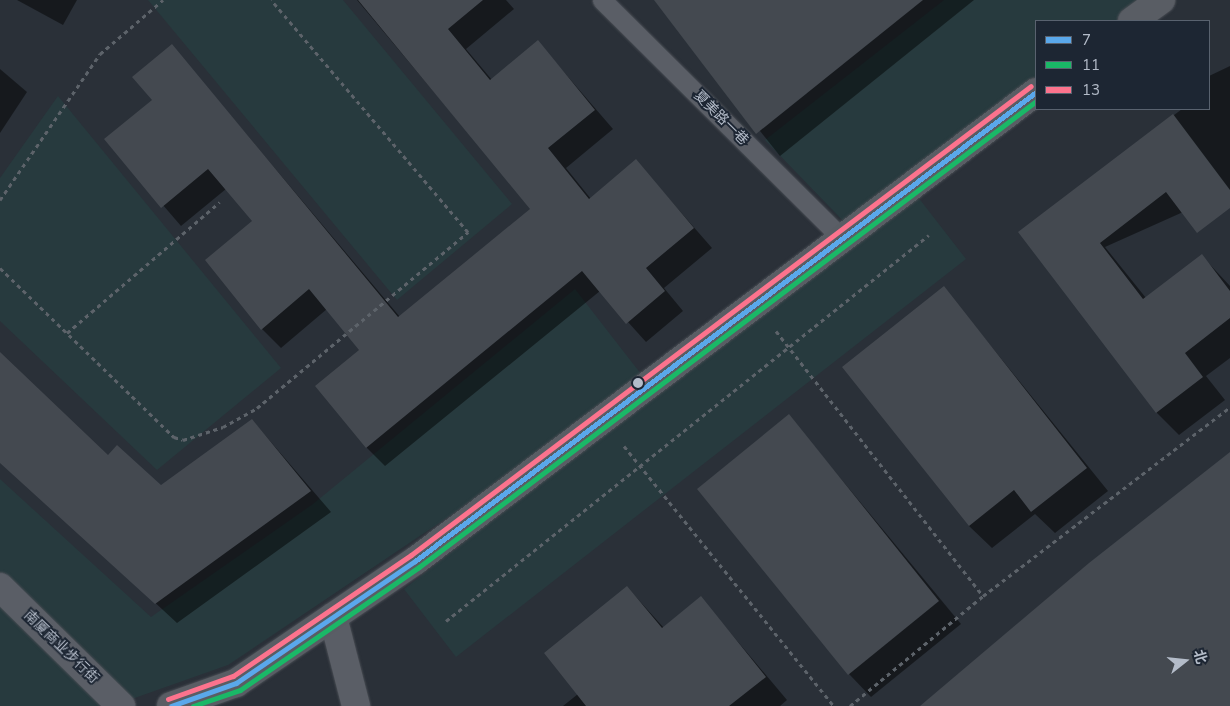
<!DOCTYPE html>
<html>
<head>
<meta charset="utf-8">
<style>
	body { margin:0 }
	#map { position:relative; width:1230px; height:706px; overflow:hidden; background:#2a3038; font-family:"Nunito Sans","Noto Sans SC",sans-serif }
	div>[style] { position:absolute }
	.green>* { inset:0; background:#273a3e }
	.shadow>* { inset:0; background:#0007 }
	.building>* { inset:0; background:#444950 }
	.path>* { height:3px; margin-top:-1.5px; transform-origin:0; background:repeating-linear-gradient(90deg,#5d636a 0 4px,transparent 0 8px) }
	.roads { filter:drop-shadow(0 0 1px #484c53) drop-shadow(0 0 1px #484c53) }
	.lane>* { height:19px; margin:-9.5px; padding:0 9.5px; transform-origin:9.5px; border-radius:9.5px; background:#5a5e66 }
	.street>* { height:28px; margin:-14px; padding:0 14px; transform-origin:14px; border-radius:14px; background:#5a5e66 }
	.secondary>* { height:28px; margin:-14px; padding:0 14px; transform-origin:14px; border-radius:14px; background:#595d64 }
	.bus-1>* { height:5px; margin:-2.5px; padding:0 2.5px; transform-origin:2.5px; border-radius:2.5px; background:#5aa8eb }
	.bus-2>* { height:5px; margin:-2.5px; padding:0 2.5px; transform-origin:2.5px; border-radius:2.5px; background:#1ab867 }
	.bus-3>* { height:5px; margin:-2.5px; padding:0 2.5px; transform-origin:2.5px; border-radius:2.5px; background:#fc738d }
	.dots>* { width:14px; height:14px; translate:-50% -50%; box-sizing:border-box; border:2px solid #1d2633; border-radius:50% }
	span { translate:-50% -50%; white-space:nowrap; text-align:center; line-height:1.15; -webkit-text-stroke:4px #1d2633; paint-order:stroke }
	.street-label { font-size:14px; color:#b4bcc9 }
	.legend { position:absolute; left:1035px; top:20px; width:175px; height:90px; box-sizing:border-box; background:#1d2633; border:1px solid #59626f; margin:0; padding:6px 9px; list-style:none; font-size:15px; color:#b4bcc9 }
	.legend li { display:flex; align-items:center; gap:10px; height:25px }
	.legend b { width:25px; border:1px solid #59626f }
	.north { position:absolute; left:1160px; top:636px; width:50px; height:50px; -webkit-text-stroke:4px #1d2633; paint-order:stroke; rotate:74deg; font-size:14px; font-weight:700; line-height:20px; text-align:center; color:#b4bcc9 }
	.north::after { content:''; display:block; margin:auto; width:18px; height:22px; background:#b4bcc9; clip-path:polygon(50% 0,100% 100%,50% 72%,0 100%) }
</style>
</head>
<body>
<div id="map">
	<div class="green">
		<div style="clip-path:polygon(148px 0,343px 0,512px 204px,397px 300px)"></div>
		<div style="clip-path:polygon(944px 0,1145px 0,1117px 21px,1036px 21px,1036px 82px,846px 224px,765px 140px)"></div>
		<div style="clip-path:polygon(58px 96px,281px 368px,157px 470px,0 321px,0 178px)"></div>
		<div style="clip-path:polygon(914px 192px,966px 259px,456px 657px,404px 589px)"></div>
		<div style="clip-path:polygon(575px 289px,641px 374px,457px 511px,228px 665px,112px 706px,0 706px,0 479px,151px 617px,313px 504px)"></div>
	</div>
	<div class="shadow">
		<div style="clip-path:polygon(17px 0,77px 0,63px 25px)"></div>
		<div style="clip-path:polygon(357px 0,506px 0,514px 9px,466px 49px,492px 80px,538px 42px,613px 129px,566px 168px,591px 199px,636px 161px,712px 248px,664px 288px,683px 311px,646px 342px,600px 291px,385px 466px,366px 447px,361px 350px,327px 309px,281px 348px,262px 329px,254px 221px,226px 189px,181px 226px,106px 139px,154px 100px,172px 46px,400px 317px,532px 209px)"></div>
		<div style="clip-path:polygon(655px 0,974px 0,780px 156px)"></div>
		<div style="clip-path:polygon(1230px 66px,1230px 191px,1105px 247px,1146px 298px,1202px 256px,1230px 286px,1230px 358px,1206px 376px,1225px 400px,1179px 435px,1156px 412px,1020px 232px,1182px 109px,1209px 109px,1209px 76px)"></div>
		<div style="clip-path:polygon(0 69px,27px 92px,0 133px)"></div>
		<div style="clip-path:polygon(944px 288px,1108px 491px,1055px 533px,1035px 514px,992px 548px,969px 526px)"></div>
		<div style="clip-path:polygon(0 354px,108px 456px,160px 487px,252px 420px,331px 512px,177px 623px,0 459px)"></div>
		<div style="clip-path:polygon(789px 416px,961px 624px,871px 697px,849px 674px)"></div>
		<div style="clip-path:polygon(627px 587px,664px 628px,701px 598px,787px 700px,780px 706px,563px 706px,578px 694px)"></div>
	</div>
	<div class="building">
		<div style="clip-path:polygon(358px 0,483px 0,448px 29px,490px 80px,538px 40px,595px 110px,548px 148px,589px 199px,636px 159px,694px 228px,646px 268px,665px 291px,626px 324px,582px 271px,366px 448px,315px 386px,359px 350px,309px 289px,261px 330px,205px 260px,252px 221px,208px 169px,161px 208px,104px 139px,152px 100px,132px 77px,172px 44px,398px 317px,530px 209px)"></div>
		<div style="clip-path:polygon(654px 0,923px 0,756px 134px)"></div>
		<div style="clip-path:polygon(1173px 114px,1230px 190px,1230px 208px,1197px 233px,1166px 192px,1100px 243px,1143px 299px,1202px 254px,1230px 291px,1230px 318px,1185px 353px,1203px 377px,1156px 413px,1018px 232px)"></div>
		<div style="clip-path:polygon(944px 286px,1087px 468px,1031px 512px,1014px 490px,969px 526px,842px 367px)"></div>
		<div style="clip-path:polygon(0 352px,108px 455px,117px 445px,161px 485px,252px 419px,311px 491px,155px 604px,0 463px)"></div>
		<div style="clip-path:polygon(789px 414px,939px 601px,848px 675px,697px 489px)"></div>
		<div style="clip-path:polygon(1230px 452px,1230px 706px,920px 706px,1089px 563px)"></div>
		<div style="clip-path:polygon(627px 586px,662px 628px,701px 596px,766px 677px,729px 706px,586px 706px,544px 653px)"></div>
	</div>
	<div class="path">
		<div style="left:0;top:200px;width:177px;rotate:-55.6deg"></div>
		<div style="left:100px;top:54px;width:83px;rotate:-40.6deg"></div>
		<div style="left:0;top:268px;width:243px;rotate:44.2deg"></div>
		<div style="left:174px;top:437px;width:9px;rotate:18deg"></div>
		<div style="left:183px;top:440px;width:42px;rotate:-18deg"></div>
		<div style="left:223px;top:427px;width:39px;rotate:-29deg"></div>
		<div style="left:257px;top:408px;width:275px;rotate:-39.8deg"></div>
		<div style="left:468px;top:232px;width:304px;rotate:-130.3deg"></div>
		<div style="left:776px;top:331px;width:336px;rotate:52deg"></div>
		<div style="left:67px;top:333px;width:201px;rotate:-40.6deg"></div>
		<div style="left:624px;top:446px;width:334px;rotate:51.1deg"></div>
		<div style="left:446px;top:621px;width:618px;rotate:-38.63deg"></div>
		<div style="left:850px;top:706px;width:173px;rotate:-39.6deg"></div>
		<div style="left:983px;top:596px;width:311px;rotate:-37.4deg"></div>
	</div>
	<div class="roads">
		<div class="lane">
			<div style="left:602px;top:0;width:335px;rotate:44.8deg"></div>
		</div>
		<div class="street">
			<div style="left:0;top:587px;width:170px;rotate:44.5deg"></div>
			<div style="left:333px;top:617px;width:92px;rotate:75.5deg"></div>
		</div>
		<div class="secondary">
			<div style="left:1132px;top:21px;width:36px;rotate:-36deg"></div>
			<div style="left:171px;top:706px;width:69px;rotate:-19.5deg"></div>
			<div style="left:236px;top:683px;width:217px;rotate:-34.3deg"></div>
			<div style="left:415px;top:561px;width:778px;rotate:-37.06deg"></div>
		</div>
	</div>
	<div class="bus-1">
		<div style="left:171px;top:706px;width:69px;rotate:-19.5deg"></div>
		<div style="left:236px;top:683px;width:217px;rotate:-34.3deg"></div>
		<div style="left:415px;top:561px;width:778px;rotate:-37.06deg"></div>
	</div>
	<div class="bus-2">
		<div style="left:193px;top:706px;width:50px;rotate:-18.8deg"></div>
		<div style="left:240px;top:690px;width:217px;rotate:-34.5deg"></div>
		<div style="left:419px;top:567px;width:773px;rotate:-37.06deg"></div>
	</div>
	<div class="bus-3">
		<div style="left:168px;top:699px;width:69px;rotate:-19.5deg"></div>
		<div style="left:233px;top:676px;width:215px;rotate:-34.2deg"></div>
		<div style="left:411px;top:555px;width:777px;rotate:-37.11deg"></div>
	</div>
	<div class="dots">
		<div style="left:638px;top:383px;background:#b4bcc9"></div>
	</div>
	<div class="street-label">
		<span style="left:721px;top:118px;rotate:45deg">夏美路一巷</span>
		<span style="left:61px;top:647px;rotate:44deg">南厦商业步行街</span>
	</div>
	<ul class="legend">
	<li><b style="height:6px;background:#5aa8eb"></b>7</li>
	<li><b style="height:6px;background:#1ab867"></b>11</li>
	<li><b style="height:6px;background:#fc738d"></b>13</li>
	</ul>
	<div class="north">北</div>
</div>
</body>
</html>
